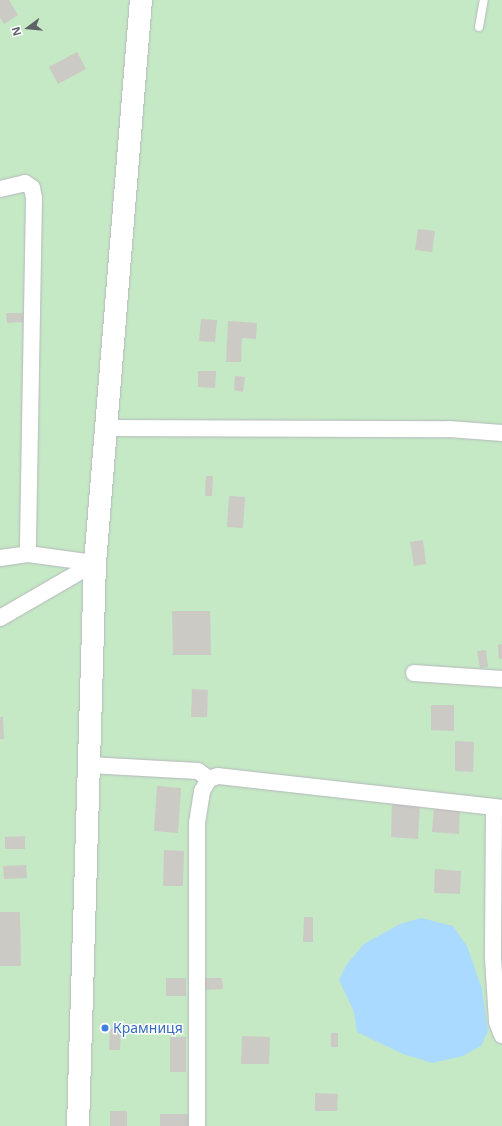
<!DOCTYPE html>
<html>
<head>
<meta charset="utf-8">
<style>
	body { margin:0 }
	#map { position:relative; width:502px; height:1126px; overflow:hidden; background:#f1efe8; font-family:"Noto Sans",sans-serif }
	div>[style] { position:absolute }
	.green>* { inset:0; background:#c5e8c5 }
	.water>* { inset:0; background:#aadaff }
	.building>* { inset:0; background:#cccac5 }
	.roads { filter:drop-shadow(0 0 1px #b5b8bc) drop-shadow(0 0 1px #b5b8bc) }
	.lane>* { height:8px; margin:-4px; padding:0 4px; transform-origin:4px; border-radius:4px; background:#fff }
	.street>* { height:16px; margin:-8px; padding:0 8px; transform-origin:8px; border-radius:8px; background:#fff }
	.secondary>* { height:22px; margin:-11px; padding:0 11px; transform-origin:11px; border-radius:11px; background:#fff }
	.dots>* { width:11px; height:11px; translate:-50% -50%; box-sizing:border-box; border:2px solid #fff; border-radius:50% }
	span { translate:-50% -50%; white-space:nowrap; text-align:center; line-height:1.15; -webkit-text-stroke:3px #fff; paint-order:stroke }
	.shop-label { font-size:14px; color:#366cbe }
	.left { translate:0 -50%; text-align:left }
	.north { position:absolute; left:8px; top:8px; width:40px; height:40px; -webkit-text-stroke:3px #fff; paint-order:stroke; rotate:254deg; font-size:11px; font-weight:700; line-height:16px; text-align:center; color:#5f6368 }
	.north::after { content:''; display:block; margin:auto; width:14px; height:18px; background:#5f6368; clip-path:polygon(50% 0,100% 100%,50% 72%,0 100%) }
</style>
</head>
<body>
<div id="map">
	<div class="green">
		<div style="clip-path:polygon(0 0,502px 0,502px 1126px,0 1126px)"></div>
	</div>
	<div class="water">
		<div style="clip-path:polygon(421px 918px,453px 926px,467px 946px,482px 989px,488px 1031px,481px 1046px,463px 1056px,432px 1063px,403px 1054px,357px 1032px,354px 1012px,339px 980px,347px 964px,364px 944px,400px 924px)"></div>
	</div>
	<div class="building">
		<div style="clip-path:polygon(0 0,9px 0,18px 15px,4px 24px,0 18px)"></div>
		<div style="clip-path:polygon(77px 52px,86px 69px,58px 84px,49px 67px)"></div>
		<div style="clip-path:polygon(418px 229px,435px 231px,432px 252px,415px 250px)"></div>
		<div style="clip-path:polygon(6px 313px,23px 313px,23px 322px,7px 323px)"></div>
		<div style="clip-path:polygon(201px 319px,217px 320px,215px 342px,199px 341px)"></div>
		<div style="clip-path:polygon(228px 321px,257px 323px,256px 339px,242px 338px,241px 362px,226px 362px)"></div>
		<div style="clip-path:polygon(198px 371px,216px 371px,215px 388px,198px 387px)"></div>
		<div style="clip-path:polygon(235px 376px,245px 377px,243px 392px,234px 390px)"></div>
		<div style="clip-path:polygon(206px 476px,213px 476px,212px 496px,205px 496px)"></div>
		<div style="clip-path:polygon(229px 496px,245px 497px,243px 528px,227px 527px)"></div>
		<div style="clip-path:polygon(423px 540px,426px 564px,414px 566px,410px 542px)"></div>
		<div style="clip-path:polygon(172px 611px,210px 611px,211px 655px,173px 655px)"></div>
		<div style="clip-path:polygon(502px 644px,502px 659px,499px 659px,498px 645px)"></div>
		<div style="clip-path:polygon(486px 650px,488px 667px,480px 668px,477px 651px)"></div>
		<div style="clip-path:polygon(192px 689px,208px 690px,207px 717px,191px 717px)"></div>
		<div style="clip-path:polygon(431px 705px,454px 705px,454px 731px,431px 730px)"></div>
		<div style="clip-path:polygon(0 717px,3px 717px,4px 739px,0 739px)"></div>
		<div style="clip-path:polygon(455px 741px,474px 742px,473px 772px,455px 771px)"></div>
		<div style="clip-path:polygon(157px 786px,181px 788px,178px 833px,154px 831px)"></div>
		<div style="clip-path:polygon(392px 803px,420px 804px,418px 839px,391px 837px)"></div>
		<div style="clip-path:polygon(434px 807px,460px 809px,459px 834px,432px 832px)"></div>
		<div style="clip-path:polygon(25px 836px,25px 849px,5px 849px,5px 837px)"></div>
		<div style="clip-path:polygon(164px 850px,184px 851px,183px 886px,163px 886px)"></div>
		<div style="clip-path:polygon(26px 865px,27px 878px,4px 879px,3px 866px)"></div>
		<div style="clip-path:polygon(435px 869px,461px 871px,460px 894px,434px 893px)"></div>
		<div style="clip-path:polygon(0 912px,20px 912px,21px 966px,0 966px)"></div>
		<div style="clip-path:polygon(304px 917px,313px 917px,313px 942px,303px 942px)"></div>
		<div style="clip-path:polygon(166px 978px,186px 978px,186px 996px,166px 996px)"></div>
		<div style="clip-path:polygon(204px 978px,222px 978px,223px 989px,204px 990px)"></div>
		<div style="clip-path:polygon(110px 1028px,121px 1028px,120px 1050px,109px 1050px)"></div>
		<div style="clip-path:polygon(331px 1033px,338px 1033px,338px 1047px,331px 1047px)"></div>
		<div style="clip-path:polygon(242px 1036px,270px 1037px,269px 1064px,241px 1064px)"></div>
		<div style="clip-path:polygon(170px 1037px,186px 1037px,186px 1072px,170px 1072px)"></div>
		<div style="clip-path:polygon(315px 1093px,338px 1094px,337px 1111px,315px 1111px)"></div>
		<div style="clip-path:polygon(110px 1111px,127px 1111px,127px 1126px,110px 1126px)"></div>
		<div style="clip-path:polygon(160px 1114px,188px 1114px,188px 1126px,160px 1126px)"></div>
	</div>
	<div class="roads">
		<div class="lane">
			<div style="left:479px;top:27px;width:27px;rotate:-80deg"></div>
		</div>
		<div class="street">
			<div style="left:0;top:189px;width:26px;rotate:-13deg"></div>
			<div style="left:25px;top:183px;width:9px;rotate:36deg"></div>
			<div style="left:32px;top:188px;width:10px;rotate:79deg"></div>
			<div style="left:34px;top:198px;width:356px;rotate:91deg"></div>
			<div style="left:106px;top:428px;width:343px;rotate:0.2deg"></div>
			<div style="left:449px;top:429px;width:53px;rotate:4.3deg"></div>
			<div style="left:0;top:558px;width:28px;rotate:-8deg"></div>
			<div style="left:28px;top:554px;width:68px;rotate:7.7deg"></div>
			<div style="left:0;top:618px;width:110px;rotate:-30.1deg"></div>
			<div style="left:414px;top:673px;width:88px;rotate:3.9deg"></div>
			<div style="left:89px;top:765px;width:109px;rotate:3.2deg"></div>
			<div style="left:198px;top:771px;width:14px;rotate:36deg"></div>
			<div style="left:494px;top:807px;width:151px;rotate:90.4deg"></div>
			<div style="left:493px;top:958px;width:64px;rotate:86.4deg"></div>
			<div style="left:497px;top:1022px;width:14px;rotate:69deg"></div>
			<div style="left:197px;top:1126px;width:303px;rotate:-90deg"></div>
			<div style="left:197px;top:823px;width:32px;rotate:-81deg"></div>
			<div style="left:202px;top:791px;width:14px;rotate:-60deg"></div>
			<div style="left:209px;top:779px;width:9px;rotate:-18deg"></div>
			<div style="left:218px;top:776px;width:286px;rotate:6.4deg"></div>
		</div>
		<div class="secondary">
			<div style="left:78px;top:1126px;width:563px;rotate:-88.27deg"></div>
			<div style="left:95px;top:563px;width:565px;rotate:-85.33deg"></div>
		</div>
	</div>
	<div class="dots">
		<div style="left:105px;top:1028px;background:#3f7fe0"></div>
	</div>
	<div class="shop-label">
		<span class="left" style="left:113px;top:1028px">Крамниця</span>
	</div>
	<div class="north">N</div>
</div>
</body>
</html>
